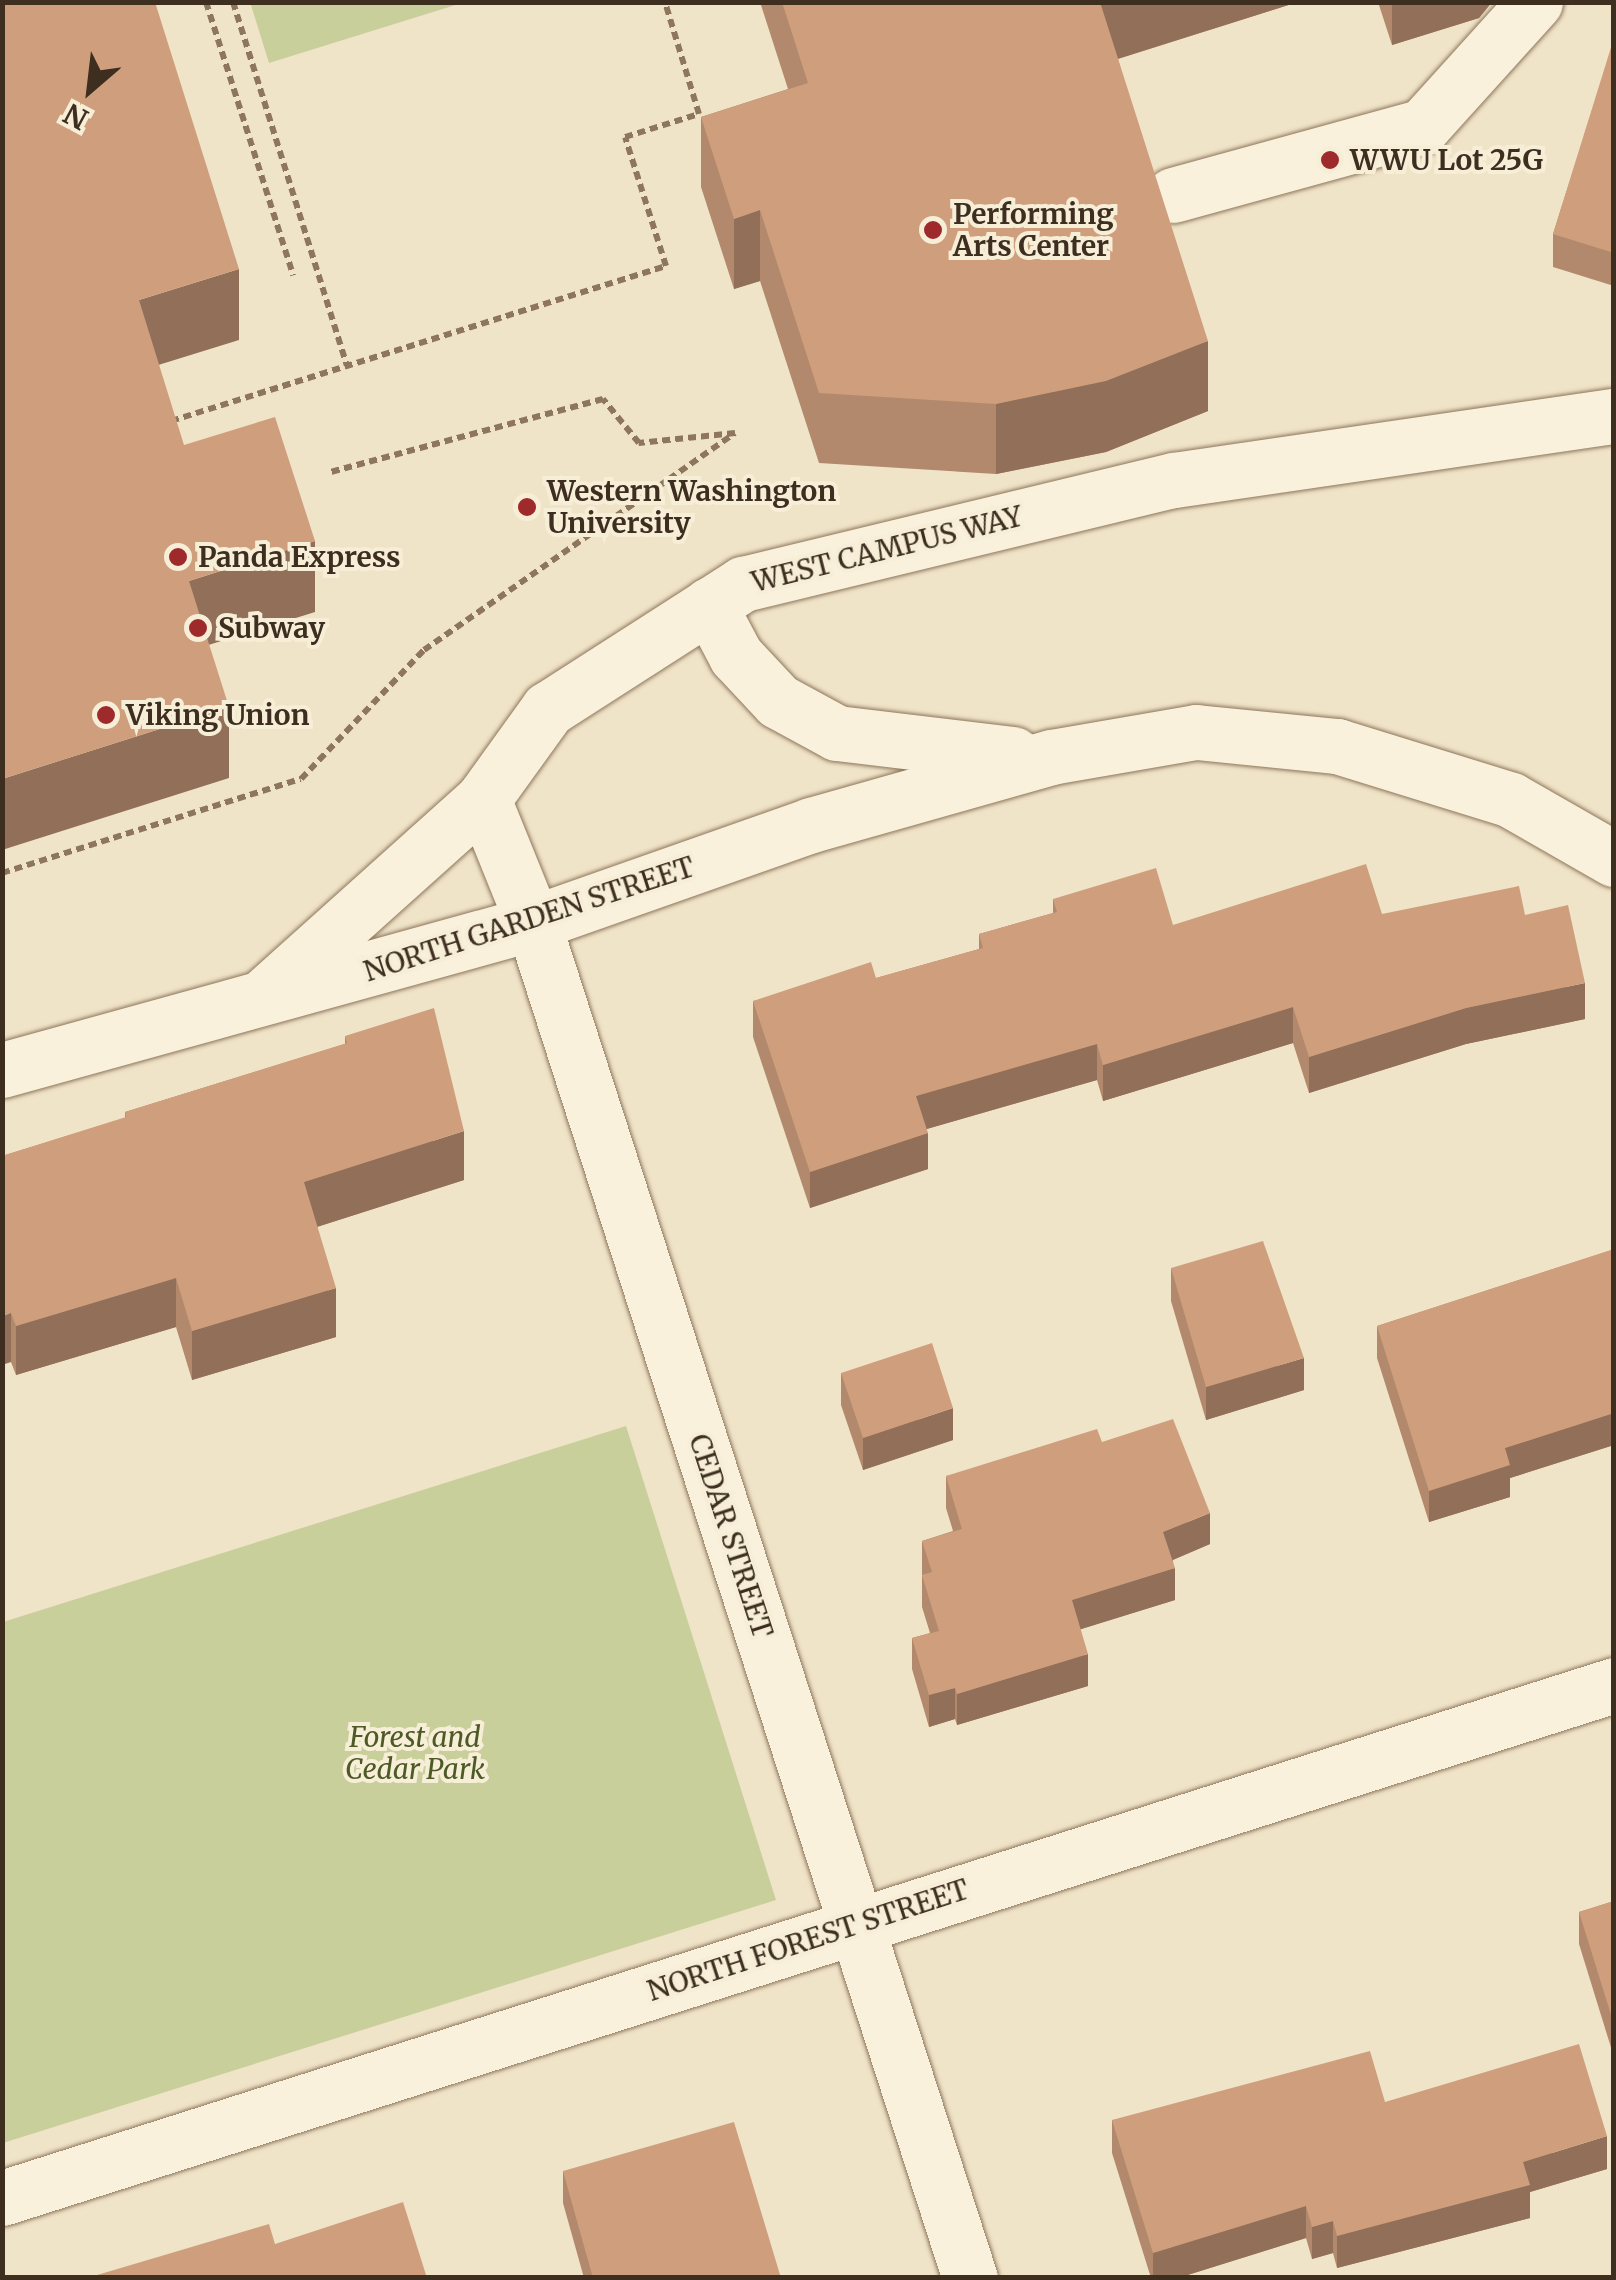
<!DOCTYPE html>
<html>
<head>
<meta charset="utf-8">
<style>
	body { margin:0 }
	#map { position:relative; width:1616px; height:2280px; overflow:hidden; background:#f0e4c8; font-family:Merriweather,serif }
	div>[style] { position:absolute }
	.green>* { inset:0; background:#c9cf9b }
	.path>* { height:6px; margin-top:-3px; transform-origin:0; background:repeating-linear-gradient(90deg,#8d765c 0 8px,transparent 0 13px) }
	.roads { filter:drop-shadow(0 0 2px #8d765c) drop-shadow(0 0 2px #8d765c) }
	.minor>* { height:55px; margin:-27.5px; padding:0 27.5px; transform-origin:27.5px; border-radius:27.5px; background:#faf1dc }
	.wall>* { inset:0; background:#b2896c }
	.shaded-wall>* { inset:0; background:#916f58 }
	.building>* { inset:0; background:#cf9f7d }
	.dots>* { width:28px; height:28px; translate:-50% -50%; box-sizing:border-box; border:5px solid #f7eed8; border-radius:50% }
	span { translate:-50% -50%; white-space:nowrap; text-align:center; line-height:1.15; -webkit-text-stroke:8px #f7eed8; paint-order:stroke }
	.poi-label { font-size:28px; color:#3d2e20; font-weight:700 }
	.left { translate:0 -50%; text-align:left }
	.street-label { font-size:28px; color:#3d2e20 }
	.park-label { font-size:28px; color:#4d5a26; font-style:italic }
	.frame { position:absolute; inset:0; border:5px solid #3d2e20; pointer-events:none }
	.north { position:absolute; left:40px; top:40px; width:100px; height:100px; -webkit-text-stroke:8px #f7eed8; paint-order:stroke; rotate:208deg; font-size:28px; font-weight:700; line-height:40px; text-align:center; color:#3d2e20 }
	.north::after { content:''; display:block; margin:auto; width:35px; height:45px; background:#3d2e20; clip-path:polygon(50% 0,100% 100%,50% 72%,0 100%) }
</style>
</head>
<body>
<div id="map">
	<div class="green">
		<div style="clip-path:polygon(250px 2px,462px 2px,462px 3px,269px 63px)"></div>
		<div style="clip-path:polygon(626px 1426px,776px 1900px,3px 2143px,3px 1622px)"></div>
	</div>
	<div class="path">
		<div style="left:206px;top:2px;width:287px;rotate:72.3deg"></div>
		<div style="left:233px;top:2px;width:381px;rotate:72.6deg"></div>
		<div style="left:171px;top:421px;width:519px;rotate:-17.39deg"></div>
		<div style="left:666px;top:266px;width:135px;rotate:-107.6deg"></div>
		<div style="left:625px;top:137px;width:77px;rotate:-17.3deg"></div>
		<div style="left:699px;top:114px;width:117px;rotate:-106.9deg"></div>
		<div style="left:2px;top:873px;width:313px;rotate:-17.5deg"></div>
		<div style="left:301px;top:779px;width:178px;rotate:-46.4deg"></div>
		<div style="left:424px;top:650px;width:379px;rotate:-34.9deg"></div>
		<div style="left:735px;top:433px;width:97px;rotate:174.1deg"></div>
		<div style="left:639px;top:443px;width:57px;rotate:-129.3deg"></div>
		<div style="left:603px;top:399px;width:283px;rotate:165deg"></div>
	</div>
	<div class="roads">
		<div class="minor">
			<div style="left:1173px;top:195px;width:259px;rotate:-15.4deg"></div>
			<div style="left:1423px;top:126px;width:167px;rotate:-47.9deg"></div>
			<div style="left:709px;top:605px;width:58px;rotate:62.1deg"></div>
			<div style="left:736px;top:656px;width:62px;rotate:47deg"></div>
			<div style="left:778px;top:701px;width:67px;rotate:28.5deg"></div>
			<div style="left:837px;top:733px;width:177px;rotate:6.8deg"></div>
			<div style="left:483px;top:799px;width:134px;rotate:68deg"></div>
			<div style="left:533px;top:923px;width:1424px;rotate:72.13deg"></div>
			<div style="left:266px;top:994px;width:292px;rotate:-41.9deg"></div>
			<div style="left:483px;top:799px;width:111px;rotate:-54.2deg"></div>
			<div style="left:548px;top:709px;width:232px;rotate:-32.7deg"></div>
			<div style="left:743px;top:584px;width:443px;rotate:-13.6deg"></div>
			<div style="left:1174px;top:480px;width:445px;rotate:-8.3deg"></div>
			<div style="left:2px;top:1070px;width:551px;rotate:-15.47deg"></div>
			<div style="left:533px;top:923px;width:295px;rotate:-19.4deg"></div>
			<div style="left:811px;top:825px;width:249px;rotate:-15.8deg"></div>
			<div style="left:1051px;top:757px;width:147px;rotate:-9.8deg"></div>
			<div style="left:1196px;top:732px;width:142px;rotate:5.7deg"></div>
			<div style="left:1337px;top:746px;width:182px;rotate:17.2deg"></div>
			<div style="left:1511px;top:800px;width:119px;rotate:29.8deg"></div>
			<div style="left:2px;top:2198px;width:1692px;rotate:-17.65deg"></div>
		</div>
	</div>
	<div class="wall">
		<div style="clip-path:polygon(760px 2px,1298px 2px,1118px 59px,1208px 411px,1106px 452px,996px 474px,819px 463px,760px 281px,734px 289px,701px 187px,701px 117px,788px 89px)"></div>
		<div style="clip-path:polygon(1378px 2px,1492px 2px,1479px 18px,1392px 45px)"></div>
		<div style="clip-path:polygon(1614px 41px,1614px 286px,1553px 267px,1553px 234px)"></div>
		<div style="clip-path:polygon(1053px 899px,1173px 925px,1382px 914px,1525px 915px,1585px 1019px,1466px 1044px,1309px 1093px,1293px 1043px,1103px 1101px,1097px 1080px,927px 1129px,928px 1169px,810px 1208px,753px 1037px,753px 1001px,876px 978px,979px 949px,979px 934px,1053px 913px)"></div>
		<div style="clip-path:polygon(345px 1036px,464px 1180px,317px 1227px,336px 1337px,192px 1380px,176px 1327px,16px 1375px,11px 1362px,2px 1156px,125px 1118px,125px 1112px,345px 1044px)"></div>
		<div style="clip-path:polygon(1614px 1230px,1614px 1445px,1510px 1478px,1510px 1497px,1429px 1522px,1377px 1358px,1377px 1326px,1612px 1250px)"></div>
		<div style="clip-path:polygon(1171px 1268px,1304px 1390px,1206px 1420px,1171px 1301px)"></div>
		<div style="clip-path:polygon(841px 1373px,953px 1440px,863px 1470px,841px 1405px)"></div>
		<div style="clip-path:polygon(1102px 1442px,1210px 1544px,1173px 1560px,1175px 1600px,1080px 1629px,1088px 1686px,957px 1725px,955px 1719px,929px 1727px,912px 1669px,912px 1638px,930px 1633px,922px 1607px,922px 1541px,953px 1531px,946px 1508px,946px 1476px)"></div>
		<div style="clip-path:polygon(1614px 1901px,1613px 2054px,1579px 1944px,1579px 1912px)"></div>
		<div style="clip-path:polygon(1385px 2102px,1607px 2169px,1530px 2192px,1530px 2218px,1337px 2268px,1333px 2253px,1312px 2259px,1306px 2238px,1178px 2278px,1151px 2278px,1112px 2153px,1112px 2120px)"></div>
		<div style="clip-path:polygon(563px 2171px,781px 2278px,584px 2278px,563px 2203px)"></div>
	</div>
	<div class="shaded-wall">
		<div style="clip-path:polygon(1098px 2px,1298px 2px,1098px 65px)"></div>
		<div style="clip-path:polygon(1392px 2px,1492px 2px,1479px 18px,1392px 45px)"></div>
		<div style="clip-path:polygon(760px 210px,760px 281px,734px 289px,734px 219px)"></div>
		<div style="clip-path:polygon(239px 269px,239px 340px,139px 371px,139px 300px)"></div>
		<div style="clip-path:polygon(1208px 341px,1208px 411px,1106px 452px,996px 474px,996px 404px)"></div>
		<div style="clip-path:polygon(315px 541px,315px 612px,189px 651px,189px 581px)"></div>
		<div style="clip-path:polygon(229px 707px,229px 778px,2px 850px,2px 779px)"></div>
		<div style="clip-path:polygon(1585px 983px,1585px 1019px,1466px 1044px,1309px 1093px,1309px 1057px,1466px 1008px)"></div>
		<div style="clip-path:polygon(1293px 1007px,1293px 1043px,1103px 1101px,1103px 1065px)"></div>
		<div style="clip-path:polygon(1097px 1044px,1097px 1080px,916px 1132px,916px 1096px)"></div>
		<div style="clip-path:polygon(464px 1131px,464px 1180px,304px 1231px,304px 1182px)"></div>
		<div style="clip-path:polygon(928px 1133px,928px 1169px,810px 1208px,810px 1172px)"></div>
		<div style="clip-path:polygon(176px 1278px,176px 1327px,16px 1375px,16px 1326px)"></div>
		<div style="clip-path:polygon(336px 1288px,336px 1337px,192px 1380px,192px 1331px)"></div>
		<div style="clip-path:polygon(11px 1313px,11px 1362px,2px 1365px,2px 1316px)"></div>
		<div style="clip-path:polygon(1304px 1358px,1304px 1390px,1206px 1420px,1206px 1387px)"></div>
		<div style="clip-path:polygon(953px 1408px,953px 1440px,863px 1470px,863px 1438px)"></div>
		<div style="clip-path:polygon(1614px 1413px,1614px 1445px,1510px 1478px,1510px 1497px,1429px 1522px,1429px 1491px,1505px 1448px)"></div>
		<div style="clip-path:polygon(1210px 1513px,1210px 1544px,1163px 1564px,1163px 1532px)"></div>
		<div style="clip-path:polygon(1175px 1568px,1175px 1600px,1072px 1632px,1072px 1600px)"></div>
		<div style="clip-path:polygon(1088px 1654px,1088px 1686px,957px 1725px,957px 1694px)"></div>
		<div style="clip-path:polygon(955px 1688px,955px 1719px,929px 1727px,929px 1695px)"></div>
		<div style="clip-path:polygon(1607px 2136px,1607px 2169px,1530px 2192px,1530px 2218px,1337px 2268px,1337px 2236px,1523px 2162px)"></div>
		<div style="clip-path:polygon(1306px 2206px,1306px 2238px,1178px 2278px,1153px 2278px,1153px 2253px)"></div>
		<div style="clip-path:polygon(1333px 2221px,1333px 2253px,1312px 2259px,1312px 2227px)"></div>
	</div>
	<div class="building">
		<div style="clip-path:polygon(2px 2px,155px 2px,239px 269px,139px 300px,184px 445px,275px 417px,315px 541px,189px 581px,229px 707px,2px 779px)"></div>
		<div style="clip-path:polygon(782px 2px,1100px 2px,1208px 341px,1106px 381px,996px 404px,819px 393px,760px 210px,734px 219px,701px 117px,808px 83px)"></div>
		<div style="clip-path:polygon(1613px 41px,1614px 41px,1614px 253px,1553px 234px)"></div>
		<div style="clip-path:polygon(1366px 864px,1382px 914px,1519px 886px,1525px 915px,1568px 905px,1585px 983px,1466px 1008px,1309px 1057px,1293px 1007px,1103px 1065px,1097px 1044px,916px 1096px,928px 1133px,810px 1172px,753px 1001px,871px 962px,876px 978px,983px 948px,979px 934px,1057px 912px,1053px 899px,1156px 868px,1173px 925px)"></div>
		<div style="clip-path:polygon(434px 1008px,464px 1131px,304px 1182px,336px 1288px,192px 1331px,176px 1278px,16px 1326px,11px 1313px,2px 1316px,2px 1156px,126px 1117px,125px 1112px,347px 1043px,345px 1036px)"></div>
		<div style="clip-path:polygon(1263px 1241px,1304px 1358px,1206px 1387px,1171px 1268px)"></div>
		<div style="clip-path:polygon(1614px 1249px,1614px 1413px,1505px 1448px,1510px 1465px,1429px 1491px,1377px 1326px)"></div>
		<div style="clip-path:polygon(932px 1343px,953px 1408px,863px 1438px,841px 1373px)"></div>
		<div style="clip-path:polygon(1173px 1419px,1210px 1513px,1163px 1532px,1175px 1568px,1072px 1600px,1088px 1654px,957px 1694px,955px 1688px,929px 1695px,912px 1638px,939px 1631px,922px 1575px,932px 1572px,922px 1541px,962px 1529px,946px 1476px,1097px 1429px,1102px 1442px)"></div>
		<div style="clip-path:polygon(1614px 1901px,1614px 2021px,1613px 2021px,1579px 1912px)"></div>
		<div style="clip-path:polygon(1579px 2044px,1607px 2136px,1523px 2162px,1530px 2185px,1337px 2236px,1333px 2221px,1312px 2227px,1306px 2206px,1153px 2253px,1112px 2120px,1370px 2051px,1385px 2102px)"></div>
		<div style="clip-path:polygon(734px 2122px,781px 2278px,593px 2278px,563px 2171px)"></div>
		<div style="clip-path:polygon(403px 2202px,427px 2278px,87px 2278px,269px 2224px,275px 2244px)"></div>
	</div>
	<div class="dots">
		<div style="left:1330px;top:160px;background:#9e2a2b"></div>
		<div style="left:933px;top:230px;background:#9e2a2b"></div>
		<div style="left:527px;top:507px;background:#9e2a2b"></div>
		<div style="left:178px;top:557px;background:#9e2a2b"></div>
		<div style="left:198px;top:628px;background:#9e2a2b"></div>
		<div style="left:106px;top:715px;background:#9e2a2b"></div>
	</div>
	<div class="poi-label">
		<span class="left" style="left:1350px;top:160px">WWU Lot 25G</span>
		<span class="left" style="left:953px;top:230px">Performing<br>Arts Center</span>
		<span class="left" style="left:547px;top:507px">Western Washington<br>University</span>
		<span class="left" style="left:198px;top:557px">Panda Express</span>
		<span class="left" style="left:218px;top:628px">Subway</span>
		<span class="left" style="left:126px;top:715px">Viking Union</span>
	</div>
	<div class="street-label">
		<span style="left:887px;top:549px;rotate:-14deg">WEST CAMPUS WAY</span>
		<span style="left:529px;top:919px;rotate:-18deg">NORTH GARDEN STREET</span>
		<span style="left:731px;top:1536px;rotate:72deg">CEDAR STREET</span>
		<span style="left:808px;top:1940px;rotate:-18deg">NORTH FOREST STREET</span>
	</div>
	<div class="park-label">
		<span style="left:415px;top:1753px">Forest and<br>Cedar Park</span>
	</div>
	<div class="frame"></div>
	<div class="north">N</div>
</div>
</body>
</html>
